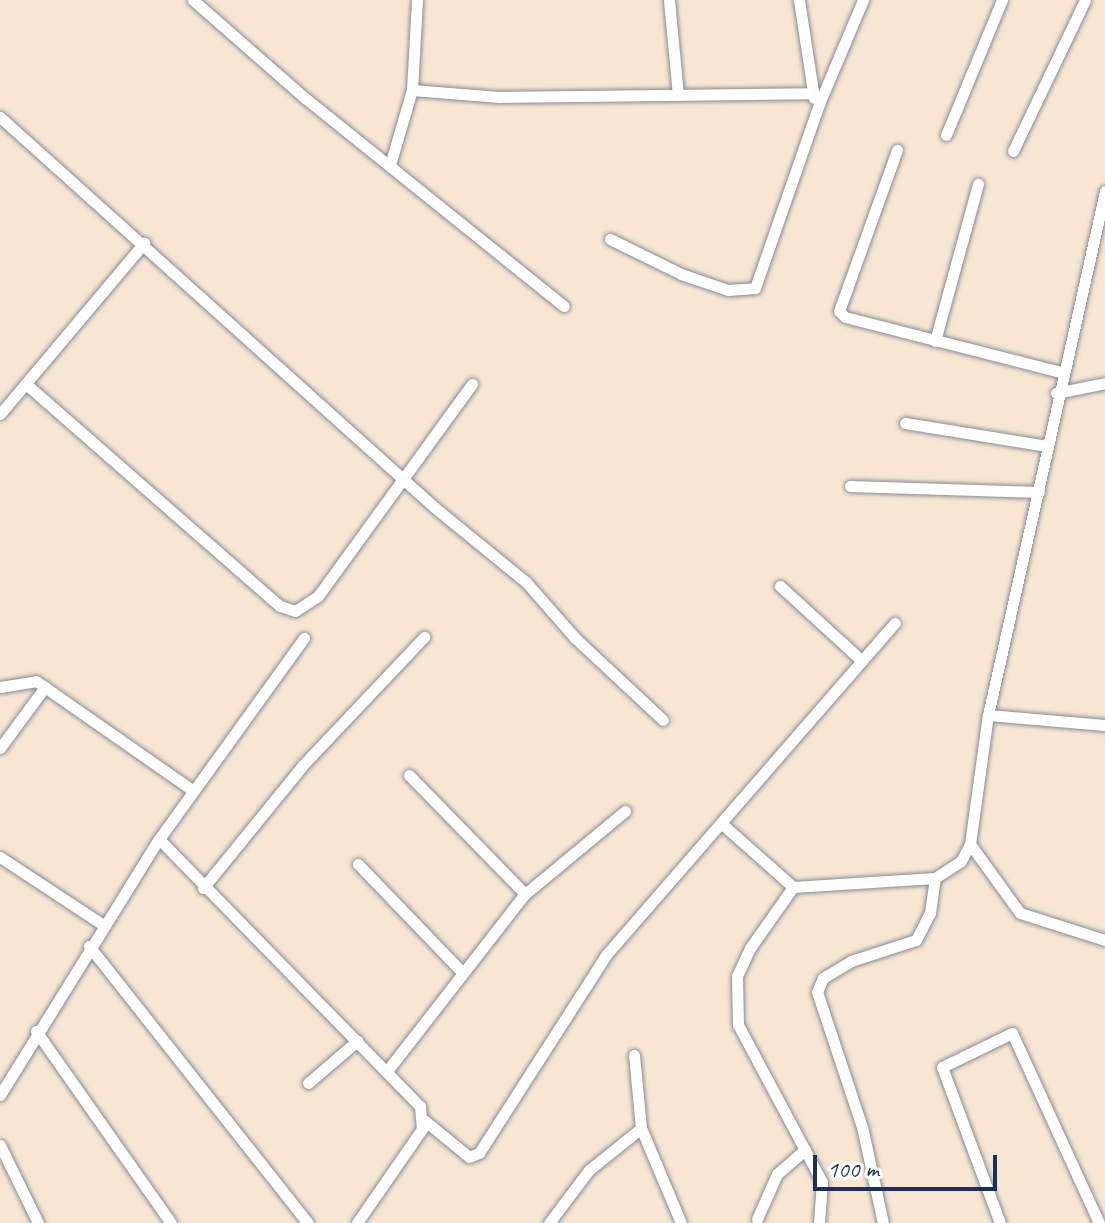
<!DOCTYPE html>
<html>
<head>
<meta charset="utf-8">
<style>
	body { margin:0 }
	#map { position:relative; width:1105px; height:1223px; overflow:hidden; background:#f7e7d2; font-family:Caveat,sans-serif }
	div>[style] { position:absolute }
	.roads { filter:drop-shadow(0 0 2px #898b98) drop-shadow(0 0 2px #898b98) }
	.street>* { height:11px; margin:-5.5px; padding:0 5.5px; transform-origin:5.5px; border-radius:5.5px; background:#fff }
	span { translate:-50% -50%; white-space:nowrap; text-align:center; line-height:1.15; -webkit-text-stroke:6px #fff; paint-order:stroke }
	.scale { position:absolute; left:813px; top:1155px; width:184px; height:36px; box-sizing:border-box; border:4px solid #1b2f5e; border-top:0; padding-left:10px; font-size:24px; line-height:28px; white-space:nowrap; color:#1b2f5e; -webkit-text-stroke:6px #fff; paint-order:stroke }
</style>
</head>
<body>
<div id="map">
	<div class="roads">
		<div class="street">
			<div style="left:193px;top:0;width:149px;rotate:41.2deg"></div>
			<div style="left:305px;top:98px;width:332px;rotate:38.8deg"></div>
			<div style="left:669px;top:0;width:95px;rotate:84.6deg"></div>
			<div style="left:799px;top:0;width:99px;rotate:81.3deg"></div>
			<div style="left:412px;top:90px;width:87px;rotate:4.6deg"></div>
			<div style="left:499px;top:97px;width:310px;rotate:-0.7deg"></div>
			<div style="left:0;top:117px;width:583px;rotate:41.94deg"></div>
			<div style="left:434px;top:507px;width:119px;rotate:39.2deg"></div>
			<div style="left:526px;top:582px;width:74px;rotate:48.8deg"></div>
			<div style="left:575px;top:638px;width:120px;rotate:43deg"></div>
			<div style="left:946px;top:135px;width:146px;rotate:-67.5deg"></div>
			<div style="left:897px;top:150px;width:171px;rotate:109.8deg"></div>
			<div style="left:839px;top:311px;width:8px;rotate:45deg"></div>
			<div style="left:845px;top:317px;width:223px;rotate:14.3deg"></div>
			<div style="left:1013px;top:151px;width:167px;rotate:-64.5deg"></div>
			<div style="left:390px;top:165px;width:78px;rotate:-73.7deg"></div>
			<div style="left:412px;top:90px;width:90px;rotate:-86.8deg"></div>
			<div style="left:610px;top:239px;width:79px;rotate:26.2deg"></div>
			<div style="left:681px;top:274px;width:50px;rotate:18.8deg"></div>
			<div style="left:728px;top:290px;width:27px;rotate:-4deg"></div>
			<div style="left:755px;top:288px;width:195px;rotate:-70.8deg"></div>
			<div style="left:819px;top:104px;width:113px;rotate:-67.1deg"></div>
			<div style="left:935px;top:341px;width:163px;rotate:-74.7deg"></div>
			<div style="left:26px;top:384px;width:337px;rotate:41.2deg"></div>
			<div style="left:280px;top:606px;width:16px;rotate:18deg"></div>
			<div style="left:295px;top:611px;width:27px;rotate:-33deg"></div>
			<div style="left:318px;top:596px;width:262px;rotate:-54deg"></div>
			<div style="left:1056px;top:393px;width:50px;rotate:-11.5deg"></div>
			<div style="left:0;top:414px;width:224px;rotate:-49.9deg"></div>
			<div style="left:905px;top:423px;width:144px;rotate:9.2deg"></div>
			<div style="left:850px;top:486px;width:189px;rotate:1.8deg"></div>
			<div style="left:780px;top:586px;width:110px;rotate:42.4deg"></div>
			<div style="left:0;top:687px;width:36px;rotate:-9deg"></div>
			<div style="left:36px;top:681px;width:190px;rotate:34.9deg"></div>
			<div style="left:988px;top:715px;width:117px;rotate:4.9deg"></div>
			<div style="left:0;top:748px;width:76px;rotate:-53.6deg"></div>
			<div style="left:409px;top:775px;width:166px;rotate:45.7deg"></div>
			<div style="left:721px;top:823px;width:96px;rotate:41.6deg"></div>
			<div style="left:159px;top:839px;width:373px;rotate:45.7deg"></div>
			<div style="left:420px;top:1106px;width:23px;rotate:85deg"></div>
			<div style="left:422px;top:1129px;width:114px;rotate:124.7deg"></div>
			<div style="left:970px;top:844px;width:85px;rotate:54.1deg"></div>
			<div style="left:1020px;top:913px;width:89px;rotate:17.6deg"></div>
			<div style="left:0;top:857px;width:123px;rotate:33.4deg"></div>
			<div style="left:358px;top:864px;width:150px;rotate:46.1deg"></div>
			<div style="left:203px;top:888px;width:157px;rotate:-50.9deg"></div>
			<div style="left:302px;top:766px;width:178px;rotate:-46.6deg"></div>
			<div style="left:89px;top:946px;width:353px;rotate:51.7deg"></div>
			<div style="left:36px;top:1031px;width:235px;rotate:54.9deg"></div>
			<div style="left:634px;top:1055px;width:73px;rotate:84.5deg"></div>
			<div style="left:641px;top:1128px;width:103px;rotate:67.2deg"></div>
			<div style="left:387px;top:1071px;width:224px;rotate:-52.1deg"></div>
			<div style="left:525px;top:894px;width:130px;rotate:-39.7deg"></div>
			<div style="left:308px;top:1083px;width:65px;rotate:-40.6deg"></div>
			<div style="left:0;top:1095px;width:301px;rotate:-58.2deg"></div>
			<div style="left:159px;top:839px;width:248px;rotate:-54.2deg"></div>
			<div style="left:424px;top:1120px;width:58px;rotate:39.4deg"></div>
			<div style="left:469px;top:1157px;width:11px;rotate:-22deg"></div>
			<div style="left:479px;top:1153px;width:235px;rotate:-57.3deg"></div>
			<div style="left:606px;top:955px;width:440px;rotate:-49deg"></div>
			<div style="left:0;top:1145px;width:87px;rotate:64deg"></div>
			<div style="left:757px;top:1219px;width:49px;rotate:-66deg"></div>
			<div style="left:777px;top:1174px;width:37px;rotate:-41deg"></div>
			<div style="left:549px;top:1223px;width:66px;rotate:-53deg"></div>
			<div style="left:589px;top:1170px;width:67px;rotate:-38.9deg"></div>
			<div style="left:819px;top:1223px;width:41px;rotate:-85.8deg"></div>
			<div style="left:822px;top:1182px;width:178px;rotate:-118.1deg"></div>
			<div style="left:738px;top:1025px;width:49px;rotate:-91.2deg"></div>
			<div style="left:737px;top:976px;width:31px;rotate:-65deg"></div>
			<div style="left:750px;top:948px;width:75px;rotate:-54.8deg"></div>
			<div style="left:793px;top:887px;width:142px;rotate:-3.6deg"></div>
			<div style="left:935px;top:878px;width:31px;rotate:-33deg"></div>
			<div style="left:961px;top:861px;width:19px;rotate:-62deg"></div>
			<div style="left:970px;top:844px;width:130px;rotate:-82.1deg"></div>
			<div style="left:988px;top:715px;width:537px;rotate:-77.41deg"></div>
			<div style="left:883px;top:1223px;width:98px;rotate:-102.3deg"></div>
			<div style="left:862px;top:1127px;width:142px;rotate:-108.4deg"></div>
			<div style="left:817px;top:992px;width:15px;rotate:-67deg"></div>
			<div style="left:823px;top:978px;width:33px;rotate:-31deg"></div>
			<div style="left:851px;top:961px;width:68px;rotate:-17.9deg"></div>
			<div style="left:916px;top:940px;width:30px;rotate:-63deg"></div>
			<div style="left:930px;top:913px;width:35px;rotate:-82deg"></div>
			<div style="left:1000px;top:1223px;width:166px;rotate:-110.4deg"></div>
			<div style="left:942px;top:1067px;width:78px;rotate:-25.9deg"></div>
			<div style="left:1012px;top:1033px;width:209px;rotate:65.4deg"></div>
		</div>
	</div>
	<div class="scale">100 m</div>
</div>
</body>
</html>
